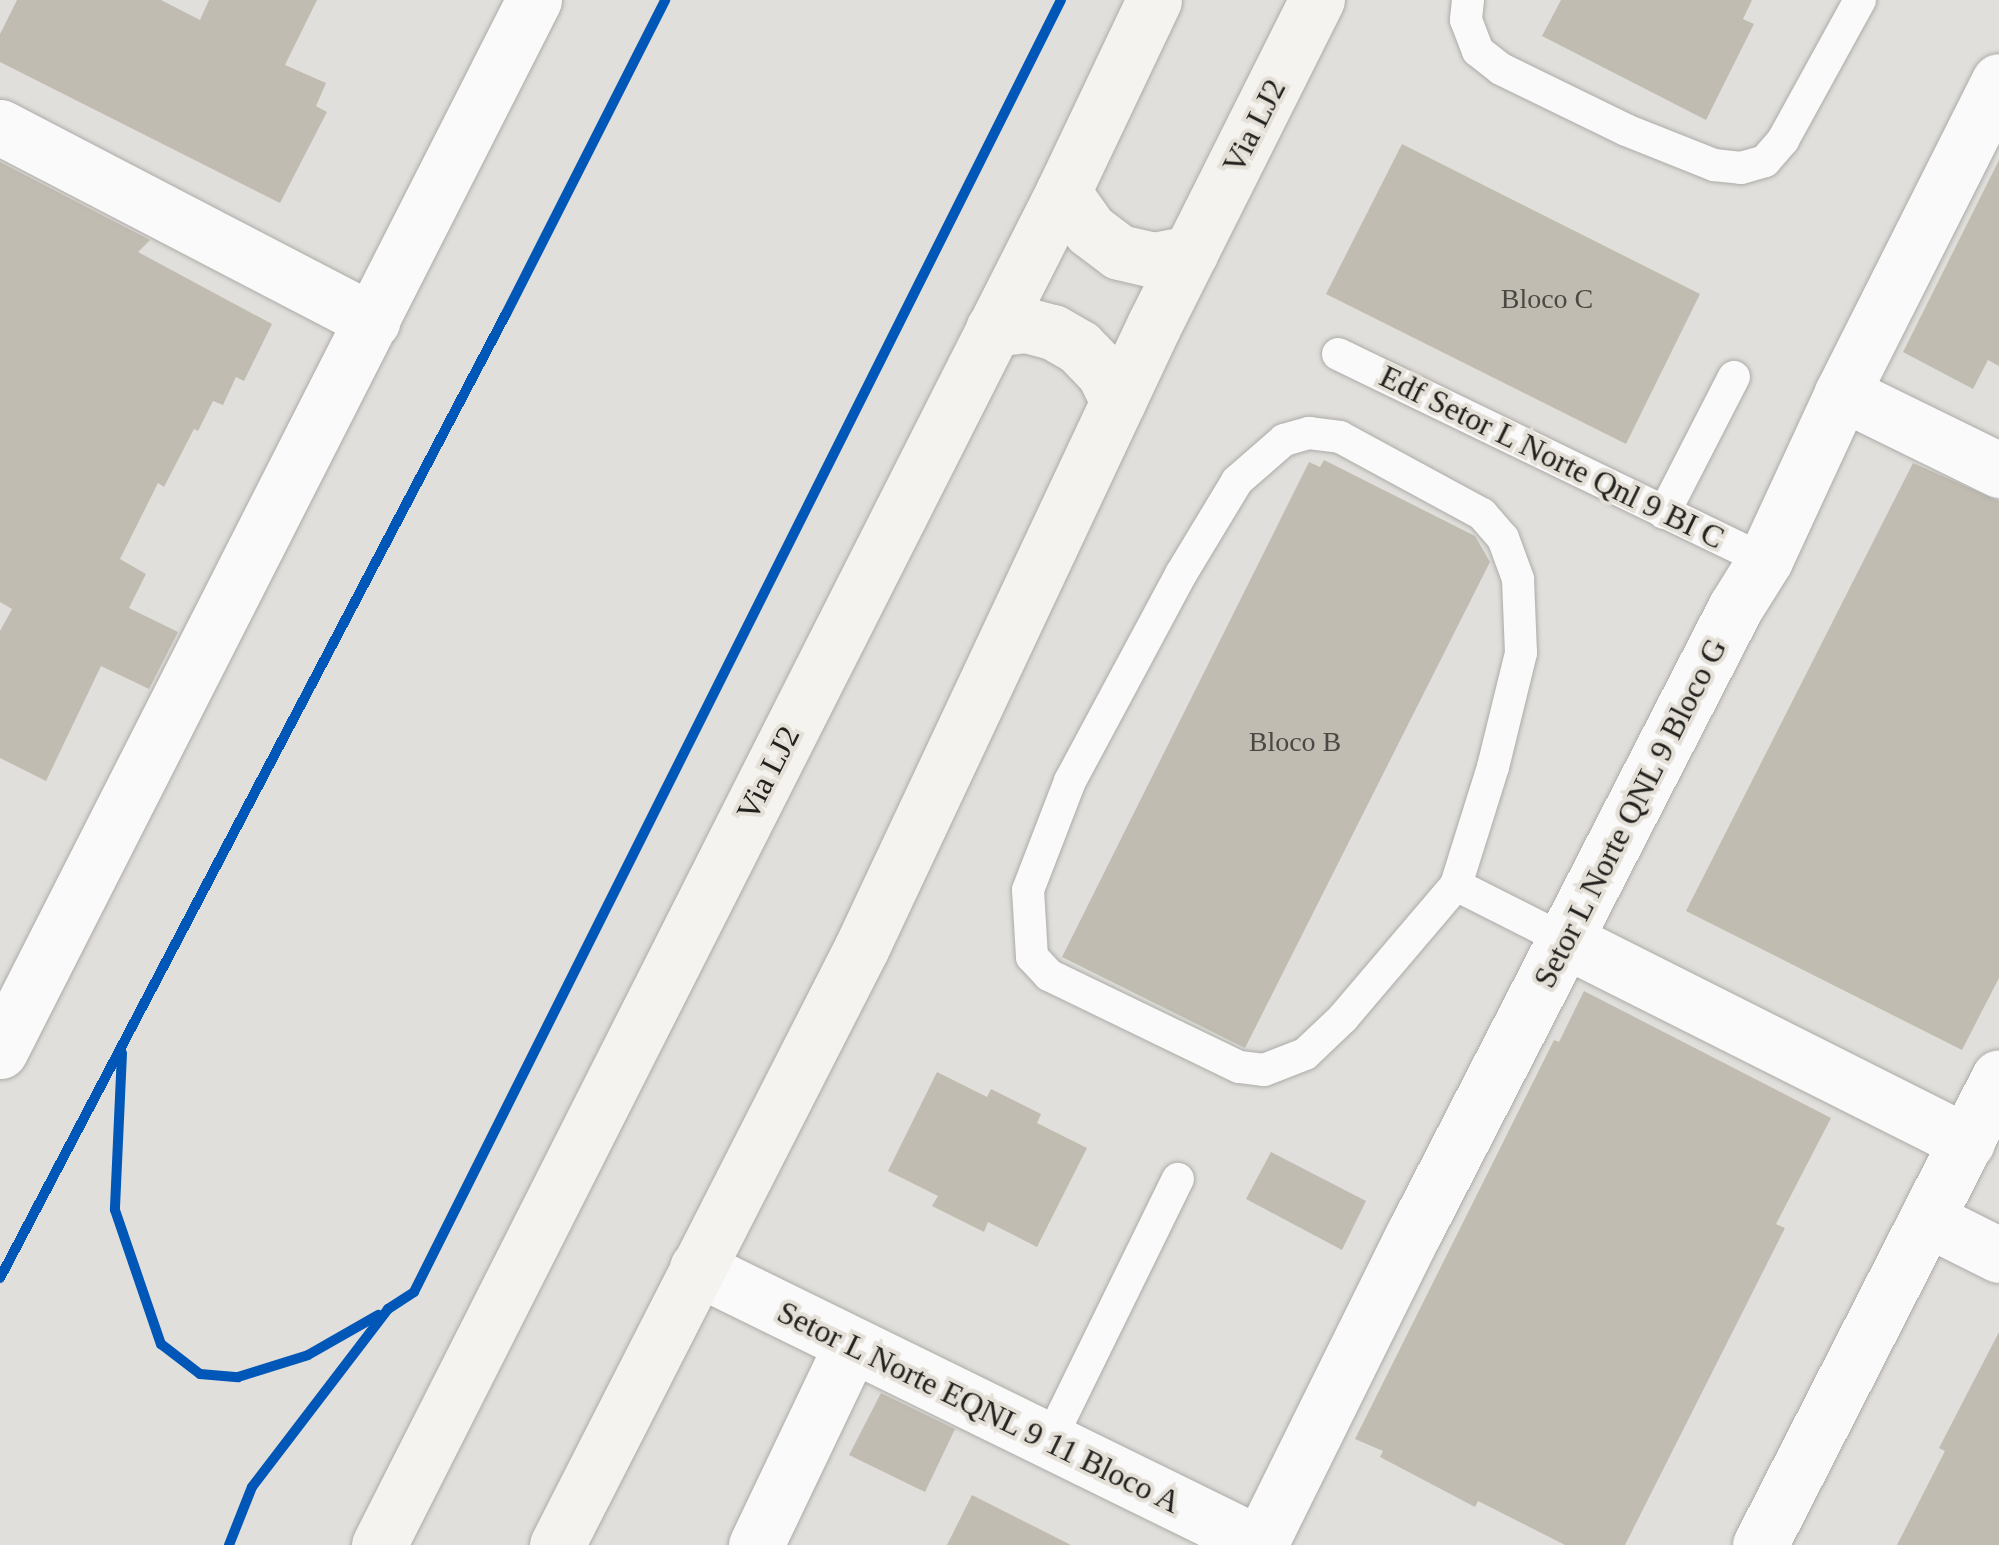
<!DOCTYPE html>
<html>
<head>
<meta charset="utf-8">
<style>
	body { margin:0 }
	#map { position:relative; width:1999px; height:1545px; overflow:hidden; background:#e1dfdb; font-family:Georgia,serif }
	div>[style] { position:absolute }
	.building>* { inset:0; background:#c1bcb1 }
	.roads { filter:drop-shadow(0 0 2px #acaba8) drop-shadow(0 0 2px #acaba8) }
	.service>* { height:32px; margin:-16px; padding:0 16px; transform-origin:16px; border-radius:16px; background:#fafafa }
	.minor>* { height:55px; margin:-27.5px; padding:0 27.5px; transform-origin:27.5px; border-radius:27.5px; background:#fafafa }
	.secondary>* { height:55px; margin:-27.5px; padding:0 27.5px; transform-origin:27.5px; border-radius:27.5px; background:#f5f3ef }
	.cycleway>* { height:10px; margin:-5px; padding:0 5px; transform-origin:5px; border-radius:5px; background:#0057b8 }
	span { translate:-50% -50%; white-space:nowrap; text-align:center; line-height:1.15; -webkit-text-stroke:8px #e4e0d8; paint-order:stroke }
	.number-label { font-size:28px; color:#4a4843 }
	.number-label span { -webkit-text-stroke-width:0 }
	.street-label { font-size:32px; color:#22211e }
</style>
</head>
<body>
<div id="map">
	<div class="building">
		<div style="clip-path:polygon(17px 0,161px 0,200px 20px,209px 0,317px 0,285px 65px,326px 83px,316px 106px,327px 112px,280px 203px,0 62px,0 34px)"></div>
		<div style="clip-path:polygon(1561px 0,1752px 0,1743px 19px,1754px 24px,1706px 120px,1542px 36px)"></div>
		<div style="clip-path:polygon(1402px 144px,1700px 294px,1626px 444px,1326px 294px)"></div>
		<div style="clip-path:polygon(1999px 160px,1999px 366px,1988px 360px,1973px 389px,1903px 352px)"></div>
		<div style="clip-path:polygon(0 162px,150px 240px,138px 252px,272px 324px,244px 381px,236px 377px,223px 405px,213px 401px,198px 431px,194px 429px,164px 487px,158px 483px,120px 559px,146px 574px,129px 608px,178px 632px,149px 689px,101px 666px,46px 781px,0 758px,0 631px,12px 609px,0 602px)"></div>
		<div style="clip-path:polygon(1324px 460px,1475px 536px,1490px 562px,1245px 1048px,1062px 957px,1309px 462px,1320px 467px)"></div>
		<div style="clip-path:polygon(1913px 463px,1999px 501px,1999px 978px,1962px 1050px,1686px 911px)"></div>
		<div style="clip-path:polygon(1584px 991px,1831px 1118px,1776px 1224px,1785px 1228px,1625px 1545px,1565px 1545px,1478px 1501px,1475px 1507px,1380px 1457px,1383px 1451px,1355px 1439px,1554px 1040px,1559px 1042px)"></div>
		<div style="clip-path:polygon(937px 1072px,987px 1097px,991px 1089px,1041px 1114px,1037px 1123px,1087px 1148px,1037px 1247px,988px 1222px,984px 1232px,932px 1206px,938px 1196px,888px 1171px)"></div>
		<div style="clip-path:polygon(1271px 1152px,1366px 1201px,1342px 1250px,1246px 1199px)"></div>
		<div style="clip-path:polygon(1999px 1332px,1999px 1545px,1897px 1545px,1945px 1451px,1939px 1448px)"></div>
		<div style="clip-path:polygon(881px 1393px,955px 1429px,925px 1492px,849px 1455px)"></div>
		<div style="clip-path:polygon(972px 1495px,1071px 1545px,947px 1545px)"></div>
	</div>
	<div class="roads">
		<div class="service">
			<div style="left:1468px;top:0;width:20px;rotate:96deg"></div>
			<div style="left:1466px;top:20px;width:33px;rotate:69deg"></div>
			<div style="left:1478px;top:51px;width:29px;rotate:38deg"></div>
			<div style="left:1501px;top:69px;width:139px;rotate:26deg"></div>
			<div style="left:1626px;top:130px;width:95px;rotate:21.7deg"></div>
			<div style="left:1714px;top:165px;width:27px;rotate:6deg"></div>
			<div style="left:1741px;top:168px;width:25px;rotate:-16deg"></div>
			<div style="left:1765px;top:161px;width:28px;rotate:-49deg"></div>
			<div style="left:1783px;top:140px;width:160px;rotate:-61.2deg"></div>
			<div style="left:1338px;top:354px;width:474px;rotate:25.8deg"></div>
			<div style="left:1309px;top:433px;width:31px;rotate:7deg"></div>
			<div style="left:1340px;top:437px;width:162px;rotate:28.5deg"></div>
			<div style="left:1482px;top:514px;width:32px;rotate:49deg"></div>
			<div style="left:1503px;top:538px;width:44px;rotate:69.9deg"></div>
			<div style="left:1518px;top:579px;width:74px;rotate:87.7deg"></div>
			<div style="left:1521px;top:653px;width:117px;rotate:103.8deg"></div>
			<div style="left:1493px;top:767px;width:124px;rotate:107.4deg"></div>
			<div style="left:1456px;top:885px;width:175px;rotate:130.4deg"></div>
			<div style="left:1343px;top:1018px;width:52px;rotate:136.5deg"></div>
			<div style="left:1305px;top:1054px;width:44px;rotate:158.7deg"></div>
			<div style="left:1264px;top:1070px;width:25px;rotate:-173deg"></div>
			<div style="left:1239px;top:1067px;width:211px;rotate:-154.2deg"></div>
			<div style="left:1049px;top:975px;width:25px;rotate:-133deg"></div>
			<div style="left:1032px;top:957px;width:67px;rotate:-93.4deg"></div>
			<div style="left:1028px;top:890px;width:117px;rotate:-68.9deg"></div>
			<div style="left:1070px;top:781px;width:235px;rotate:-61.8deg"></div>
			<div style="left:1181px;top:574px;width:109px;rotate:-58.9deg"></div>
			<div style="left:1237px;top:481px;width:62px;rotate:-41.1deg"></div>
			<div style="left:1284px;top:440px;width:26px;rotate:-16deg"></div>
			<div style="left:1664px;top:513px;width:153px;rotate:-62.8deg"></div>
			<div style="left:1456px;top:885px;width:122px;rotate:26.8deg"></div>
			<div style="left:1049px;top:1442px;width:293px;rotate:-63.9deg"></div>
		</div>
		<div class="minor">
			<div style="left:0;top:127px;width:420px;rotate:27.5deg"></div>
			<div style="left:1842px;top:393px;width:175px;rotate:26.1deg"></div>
			<div style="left:1565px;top:940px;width:450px;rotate:26.7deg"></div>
			<div style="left:0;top:1051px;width:1179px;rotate:-63.07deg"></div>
			<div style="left:1929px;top:1220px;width:78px;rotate:26.6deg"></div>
			<div style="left:697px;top:1268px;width:629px;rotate:26.12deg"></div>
			<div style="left:1260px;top:1544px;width:349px;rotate:-63.7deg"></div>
			<div style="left:1415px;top:1231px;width:700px;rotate:-62.81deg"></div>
			<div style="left:1735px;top:608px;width:57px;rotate:-58deg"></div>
			<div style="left:1765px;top:560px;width:184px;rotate:-65.2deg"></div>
			<div style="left:1842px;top:393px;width:349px;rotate:-63.3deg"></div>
			<div style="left:756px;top:1545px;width:221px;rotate:-64.5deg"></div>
			<div style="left:1760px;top:1545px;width:525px;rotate:-62.95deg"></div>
		</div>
		<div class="secondary">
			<div style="left:1063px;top:192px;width:47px;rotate:54.6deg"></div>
			<div style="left:1090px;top:230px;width:36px;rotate:37deg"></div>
			<div style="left:1119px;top:252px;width:36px;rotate:13deg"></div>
			<div style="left:1154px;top:260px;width:37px;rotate:-11deg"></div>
			<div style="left:993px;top:329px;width:33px;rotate:-7deg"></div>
			<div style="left:1026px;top:325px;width:28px;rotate:15deg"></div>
			<div style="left:1053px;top:332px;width:30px;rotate:30deg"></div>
			<div style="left:1079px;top:347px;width:36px;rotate:46deg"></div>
			<div style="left:1104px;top:373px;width:32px;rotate:64deg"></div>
			<div style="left:379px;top:1545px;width:1516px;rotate:-63.18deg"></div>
			<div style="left:1063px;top:192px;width:212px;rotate:-64.6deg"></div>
			<div style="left:557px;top:1545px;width:669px;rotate:-62.98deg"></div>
			<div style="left:861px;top:949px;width:689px;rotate:-64.85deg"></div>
			<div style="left:1154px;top:325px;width:364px;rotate:-63.4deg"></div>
		</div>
	</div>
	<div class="cycleway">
		<div style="left:122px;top:1053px;width:157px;rotate:92.6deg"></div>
		<div style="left:115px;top:1210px;width:142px;rotate:71.1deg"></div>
		<div style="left:161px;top:1344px;width:49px;rotate:37.6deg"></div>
		<div style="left:200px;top:1374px;width:38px;rotate:5deg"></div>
		<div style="left:238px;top:1377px;width:73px;rotate:-17.4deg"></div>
		<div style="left:308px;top:1355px;width:81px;rotate:-29.7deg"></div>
		<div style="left:0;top:1278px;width:1089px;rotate:-62.31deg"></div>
		<div style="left:506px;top:314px;width:352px;rotate:-63.1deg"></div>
		<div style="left:229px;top:1545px;width:62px;rotate:-68.4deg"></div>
		<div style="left:252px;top:1487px;width:224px;rotate:-52.6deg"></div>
		<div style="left:388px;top:1309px;width:31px;rotate:-33deg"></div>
		<div style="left:414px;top:1292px;width:1445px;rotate:-63.4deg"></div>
	</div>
	<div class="number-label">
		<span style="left:1547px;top:299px">Bloco C</span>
		<span style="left:1295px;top:742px">Bloco B</span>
	</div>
	<div class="street-label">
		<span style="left:1254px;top:126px;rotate:-63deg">Via LJ2</span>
		<span style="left:1552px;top:457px;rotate:26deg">Edf Setor L Norte Qnl 9 BI C</span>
		<span style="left:768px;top:773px;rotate:-63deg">Via LJ2</span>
		<span style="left:1630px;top:813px;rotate:-63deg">Setor L Norte QNL 9 Bloco G</span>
		<span style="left:979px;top:1407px;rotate:26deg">Setor L Norte EQNL 9 11 Bloco A</span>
	</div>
</div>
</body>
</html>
